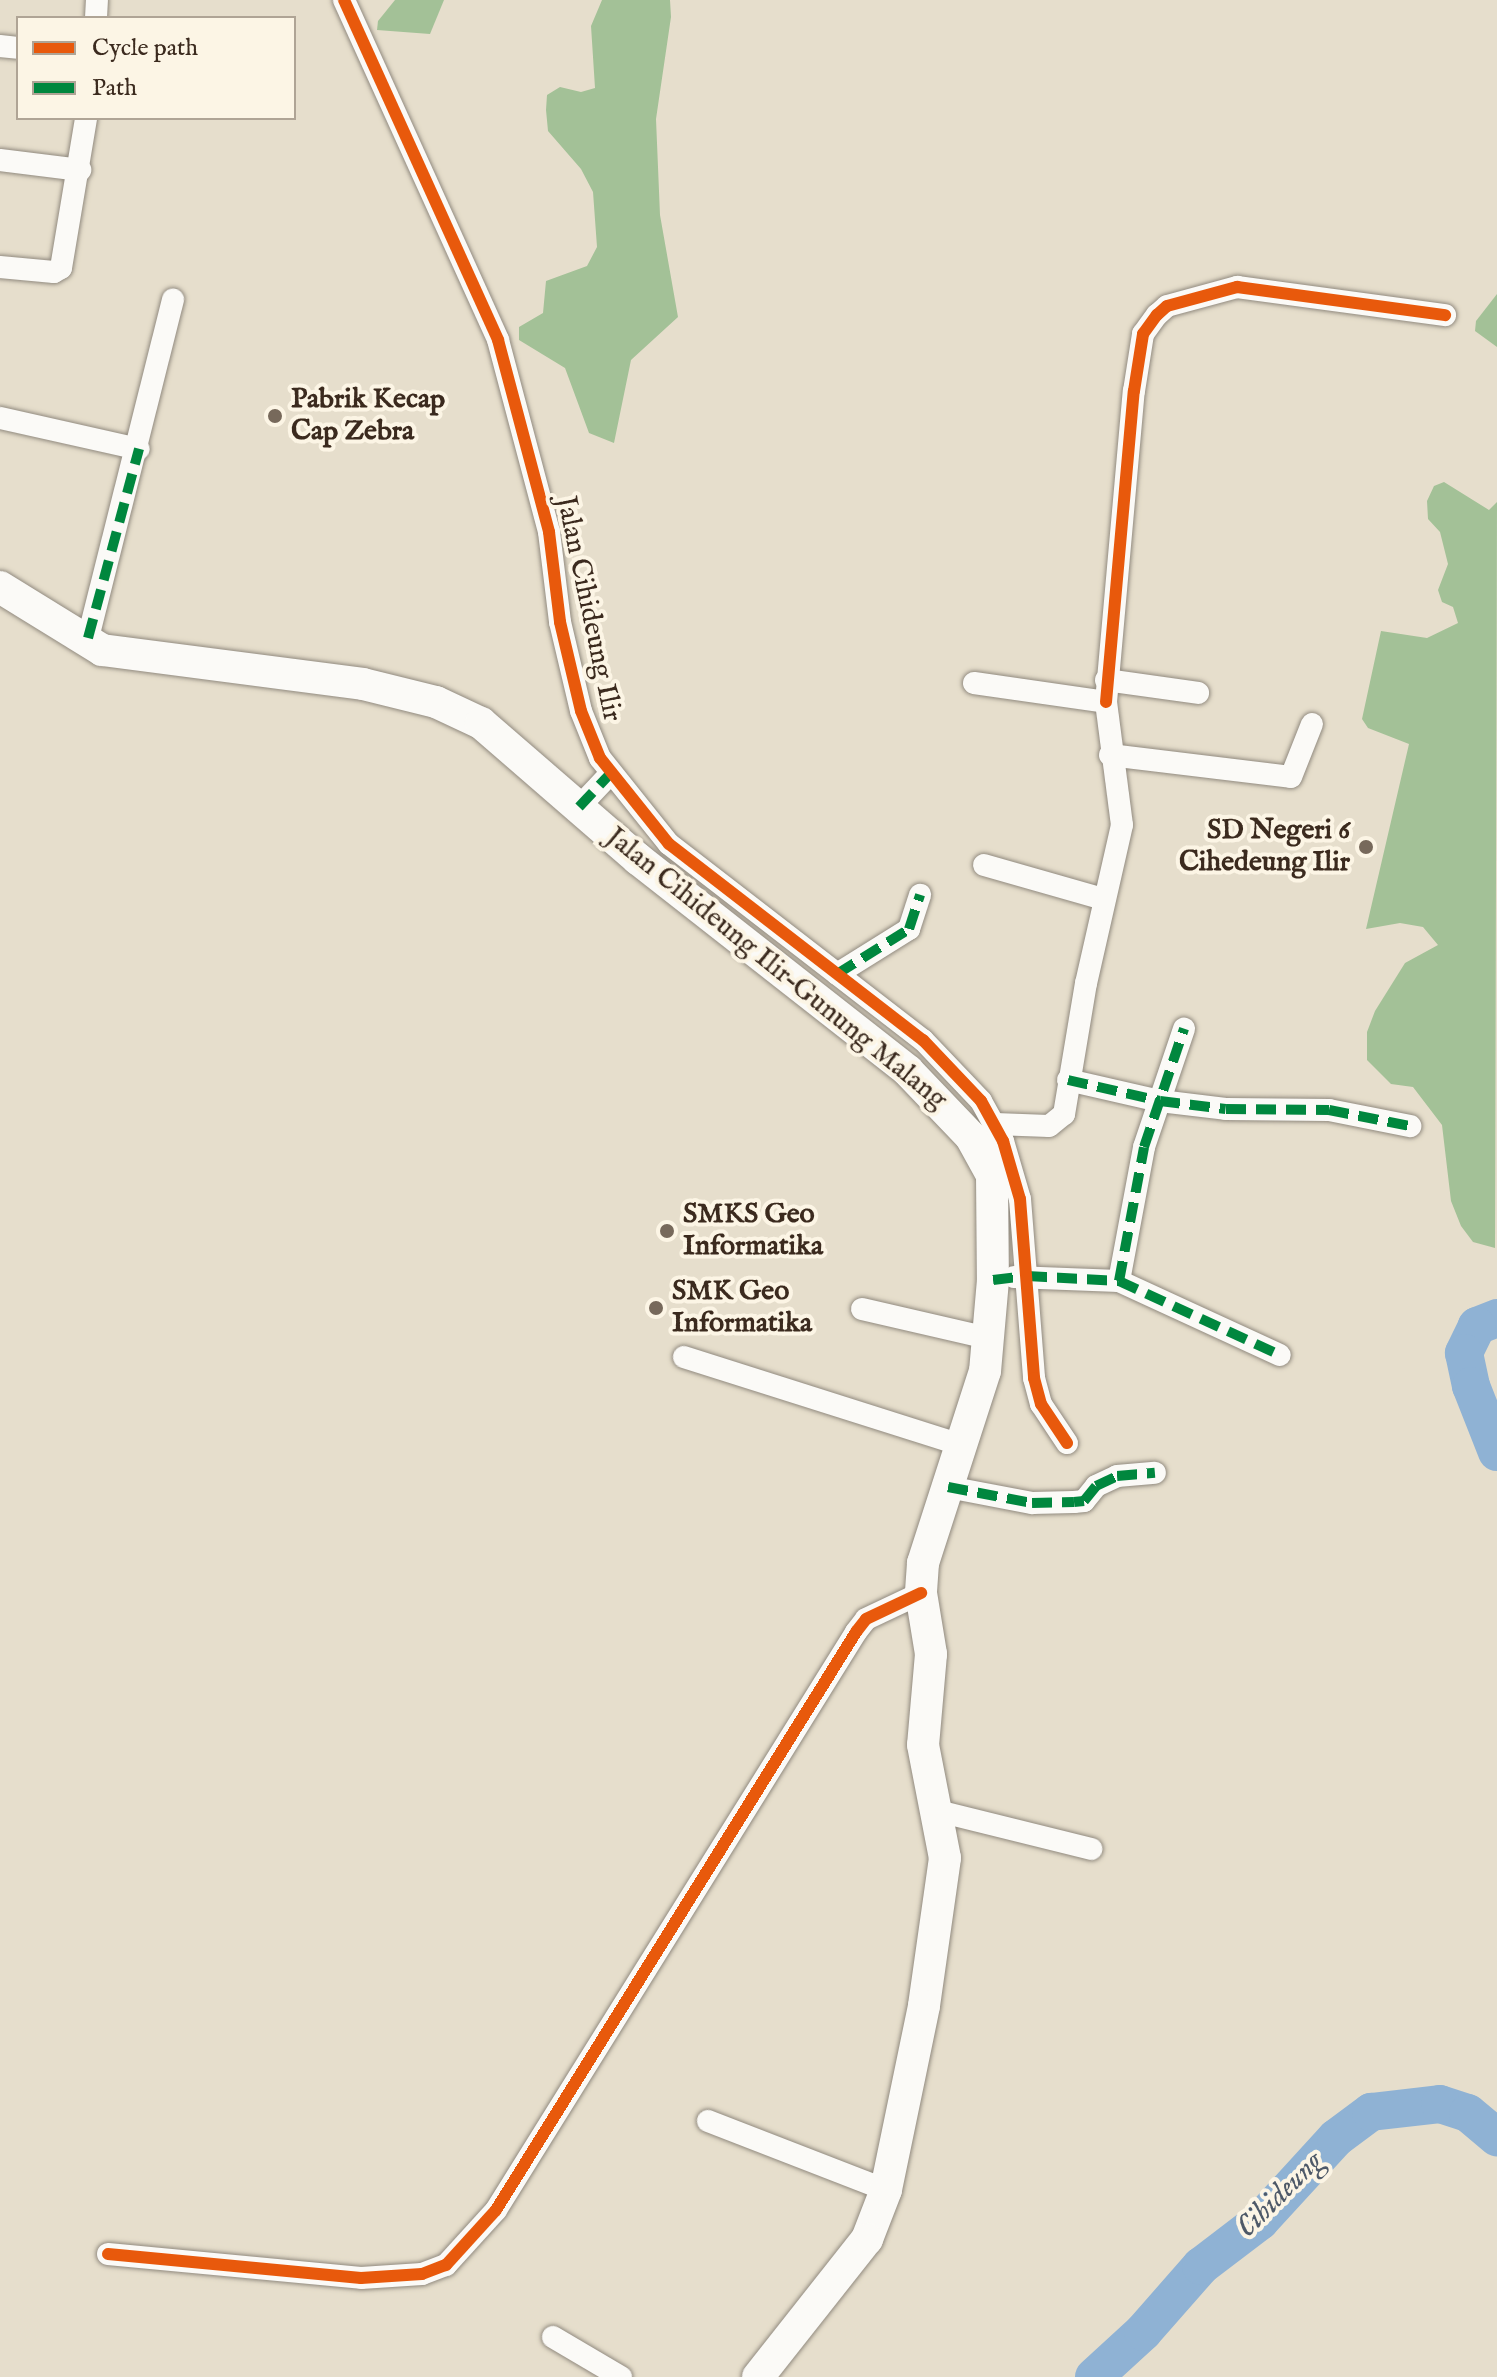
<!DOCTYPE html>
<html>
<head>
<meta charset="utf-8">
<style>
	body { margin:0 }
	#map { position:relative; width:1497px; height:2377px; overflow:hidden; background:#e6decc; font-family:"IM FELL English",serif }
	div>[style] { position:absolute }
	.forest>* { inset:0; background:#a3c197 }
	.river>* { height:38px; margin:-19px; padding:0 19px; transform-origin:19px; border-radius:19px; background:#8fb2d4 }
	.roads { filter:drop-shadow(0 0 2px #918a7f) drop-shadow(0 0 2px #918a7f) }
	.minor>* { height:22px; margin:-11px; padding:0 11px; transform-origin:11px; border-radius:11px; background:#fbfaf7 }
	.secondary>* { height:32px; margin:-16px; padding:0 16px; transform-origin:16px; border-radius:16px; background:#fbfaf7 }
	.quiet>* { height:10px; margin-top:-5px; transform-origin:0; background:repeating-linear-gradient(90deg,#00873e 0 20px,transparent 0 30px) }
	.cycleway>* { height:12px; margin:-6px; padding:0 6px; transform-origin:6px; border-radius:6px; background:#e8590c }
	.dots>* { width:22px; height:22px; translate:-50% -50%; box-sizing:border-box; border:4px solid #fcf5e5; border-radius:50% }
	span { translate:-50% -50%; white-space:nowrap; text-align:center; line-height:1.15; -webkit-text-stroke:8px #fcf5e5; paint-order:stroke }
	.poi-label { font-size:28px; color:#3b2a1e; font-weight:700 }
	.left { translate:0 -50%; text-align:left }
	.right { translate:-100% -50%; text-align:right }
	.street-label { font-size:28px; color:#3b2a1e }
	.water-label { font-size:30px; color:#4e5968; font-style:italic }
	.legend { position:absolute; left:16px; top:16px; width:280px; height:104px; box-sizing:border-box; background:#fcf5e5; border:2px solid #afa495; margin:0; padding:10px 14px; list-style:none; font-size:24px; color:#3b2a1e }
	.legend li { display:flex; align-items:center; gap:16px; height:40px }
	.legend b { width:40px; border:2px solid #afa495 }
</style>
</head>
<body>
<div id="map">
	<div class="forest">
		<div style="clip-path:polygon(395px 0,444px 0,430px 34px,377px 30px,378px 21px)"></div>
		<div style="clip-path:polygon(602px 0,670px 0,671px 17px,656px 119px,660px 215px,678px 317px,631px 360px,614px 443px,589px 433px,565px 368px,519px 340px,519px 327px,543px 313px,546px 281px,587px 266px,597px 247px,593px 192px,581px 169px,548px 131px,546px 110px,547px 95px,560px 87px,581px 92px,595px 88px,591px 26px)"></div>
		<div style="clip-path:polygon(1497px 294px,1497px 347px,1475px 331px,1476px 321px)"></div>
		<div style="clip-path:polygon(1444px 482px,1489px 510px,1497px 502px,1495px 1248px,1473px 1242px,1461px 1226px,1451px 1201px,1442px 1125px,1413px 1087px,1391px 1084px,1367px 1060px,1367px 1032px,1375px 1011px,1405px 963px,1438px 945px,1423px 927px,1400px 923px,1366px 929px,1409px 744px,1368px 728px,1362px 719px,1381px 631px,1427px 638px,1458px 623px,1453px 607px,1442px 602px,1438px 590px,1448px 564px,1440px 532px,1428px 519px,1427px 501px,1434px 486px)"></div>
	</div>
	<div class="river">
		<div style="left:1497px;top:1318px;width:22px;rotate:158deg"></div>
		<div style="left:1477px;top:1326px;width:30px;rotate:116deg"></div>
		<div style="left:1464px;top:1353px;width:34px;rotate:78deg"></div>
		<div style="left:1471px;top:1386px;width:71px;rotate:68.5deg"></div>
		<div style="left:1094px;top:2377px;width:67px;rotate:-42.6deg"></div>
		<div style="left:1143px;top:2332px;width:88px;rotate:-48.7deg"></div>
		<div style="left:1201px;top:2266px;width:74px;rotate:-37.3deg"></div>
		<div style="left:1260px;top:2221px;width:113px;rotate:-47.5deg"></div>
		<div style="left:1336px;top:2138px;width:44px;rotate:-36.6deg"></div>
		<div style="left:1371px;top:2112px;width:69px;rotate:-6.6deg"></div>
		<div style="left:1440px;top:2104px;width:29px;rotate:18deg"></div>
		<div style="left:1468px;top:2113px;width:38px;rotate:40deg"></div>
	</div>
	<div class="roads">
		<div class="minor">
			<div style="left:344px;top:0;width:373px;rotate:65.6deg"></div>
			<div style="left:498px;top:340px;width:199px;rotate:75.1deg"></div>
			<div style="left:549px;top:532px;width:91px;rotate:83deg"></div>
			<div style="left:560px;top:622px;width:91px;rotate:76.7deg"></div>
			<div style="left:581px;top:711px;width:51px;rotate:68deg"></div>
			<div style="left:600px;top:758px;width:110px;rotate:51.3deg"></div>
			<div style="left:669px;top:844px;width:321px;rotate:37.7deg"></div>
			<div style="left:923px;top:1040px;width:84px;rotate:46.4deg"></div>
			<div style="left:981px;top:1101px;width:46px;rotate:61.2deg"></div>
			<div style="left:1003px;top:1141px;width:60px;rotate:73.7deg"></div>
			<div style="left:1020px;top:1199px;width:180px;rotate:85.5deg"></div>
			<div style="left:1034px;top:1378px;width:27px;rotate:75deg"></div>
			<div style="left:1041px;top:1404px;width:47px;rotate:56.3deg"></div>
			<div style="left:96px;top:18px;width:18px;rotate:-87deg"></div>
			<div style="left:0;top:46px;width:18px;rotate:6deg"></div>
			<div style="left:0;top:160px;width:81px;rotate:7.1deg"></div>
			<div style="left:0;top:267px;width:54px;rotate:5.3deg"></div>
			<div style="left:54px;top:272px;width:8px;rotate:-30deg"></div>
			<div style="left:61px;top:268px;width:152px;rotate:-80.5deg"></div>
			<div style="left:0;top:418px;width:142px;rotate:12.6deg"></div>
			<div style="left:88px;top:638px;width:349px;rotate:-75.9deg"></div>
			<div style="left:1106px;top:680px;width:93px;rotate:8deg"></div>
			<div style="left:974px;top:683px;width:133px;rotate:8.2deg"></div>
			<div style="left:1106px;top:702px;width:124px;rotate:82.6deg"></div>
			<div style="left:1122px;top:825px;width:162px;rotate:102.8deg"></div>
			<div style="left:1086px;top:983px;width:133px;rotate:99.5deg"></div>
			<div style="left:1064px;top:1114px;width:19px;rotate:141deg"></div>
			<div style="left:1049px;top:1126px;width:54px;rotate:-177.9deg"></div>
			<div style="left:1106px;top:702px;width:312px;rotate:-84.9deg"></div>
			<div style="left:1134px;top:391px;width:58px;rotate:-81deg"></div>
			<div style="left:1143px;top:334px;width:24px;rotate:-54deg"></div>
			<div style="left:1157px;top:315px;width:13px;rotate:-42deg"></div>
			<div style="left:1167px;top:306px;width:73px;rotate:-15.2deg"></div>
			<div style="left:1237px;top:287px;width:210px;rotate:7.7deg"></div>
			<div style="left:1110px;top:755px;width:182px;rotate:6.9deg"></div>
			<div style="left:1291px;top:777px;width:57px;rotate:-68.4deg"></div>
			<div style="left:579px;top:807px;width:45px;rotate:-46.8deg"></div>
			<div style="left:984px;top:865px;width:124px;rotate:15.9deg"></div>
			<div style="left:837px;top:974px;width:85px;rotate:-32deg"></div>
			<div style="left:909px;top:929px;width:36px;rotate:-72deg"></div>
			<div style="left:1068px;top:1080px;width:94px;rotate:12.9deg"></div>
			<div style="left:1160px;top:1101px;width:66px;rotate:6.9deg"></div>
			<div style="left:1226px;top:1109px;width:103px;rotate:0.6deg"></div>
			<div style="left:1329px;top:1110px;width:83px;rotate:11.2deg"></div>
			<div style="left:1014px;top:1277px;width:105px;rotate:2.2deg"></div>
			<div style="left:1119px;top:1281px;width:177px;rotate:24.7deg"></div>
			<div style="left:1119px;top:1281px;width:136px;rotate:-79.4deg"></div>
			<div style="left:1144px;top:1147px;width:125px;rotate:-71.3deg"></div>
			<div style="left:862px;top:1309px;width:129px;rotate:13deg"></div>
			<div style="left:684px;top:1357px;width:292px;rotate:17.6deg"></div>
			<div style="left:948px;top:1487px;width:86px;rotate:10.8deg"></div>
			<div style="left:1032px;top:1503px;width:42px;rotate:-1.4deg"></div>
			<div style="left:1074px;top:1502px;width:10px;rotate:-6deg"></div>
			<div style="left:1084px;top:1501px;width:19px;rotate:-51deg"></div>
			<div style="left:1096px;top:1486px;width:23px;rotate:-25deg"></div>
			<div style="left:1117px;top:1476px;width:38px;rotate:-5deg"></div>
			<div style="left:938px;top:1811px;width:158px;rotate:13.9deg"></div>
			<div style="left:708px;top:2121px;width:191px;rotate:21.2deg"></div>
			<div style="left:108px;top:2254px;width:254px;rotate:5.4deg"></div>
			<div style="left:361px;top:2278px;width:61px;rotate:-3.8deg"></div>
			<div style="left:422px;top:2274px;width:26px;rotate:-21deg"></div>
			<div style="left:446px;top:2265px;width:74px;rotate:-47.7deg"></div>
			<div style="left:496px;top:2210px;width:681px;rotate:-58.08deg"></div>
			<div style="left:856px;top:1632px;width:16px;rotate:-52deg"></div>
			<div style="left:866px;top:1619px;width:61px;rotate:-25.3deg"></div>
			<div style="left:553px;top:2337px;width:79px;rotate:30.5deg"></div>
		</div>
		<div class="secondary">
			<div style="left:0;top:587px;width:120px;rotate:31.7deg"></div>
			<div style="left:102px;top:650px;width:263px;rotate:7.4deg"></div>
			<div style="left:363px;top:684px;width:75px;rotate:13.9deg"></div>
			<div style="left:436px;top:702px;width:50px;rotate:25deg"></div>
			<div style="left:481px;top:723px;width:208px;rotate:40.9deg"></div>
			<div style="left:638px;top:859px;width:343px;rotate:38.1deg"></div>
			<div style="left:908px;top:1071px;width:91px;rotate:46.3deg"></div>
			<div style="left:971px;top:1137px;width:43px;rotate:61.1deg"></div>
			<div style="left:992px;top:1175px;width:105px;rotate:89.5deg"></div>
			<div style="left:993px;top:1280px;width:91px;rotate:95deg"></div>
			<div style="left:985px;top:1371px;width:202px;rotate:107.9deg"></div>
			<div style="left:923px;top:1563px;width:30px;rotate:94deg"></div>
			<div style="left:921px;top:1593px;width:62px;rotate:80.7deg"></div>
			<div style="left:931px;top:1654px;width:91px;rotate:95deg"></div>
			<div style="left:923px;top:1745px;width:115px;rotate:79deg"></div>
			<div style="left:945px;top:1858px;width:149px;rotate:98.1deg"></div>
			<div style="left:924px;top:2006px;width:188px;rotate:101.7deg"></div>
			<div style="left:886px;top:2190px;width:53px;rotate:111.2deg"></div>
			<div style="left:867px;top:2239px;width:176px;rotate:128.3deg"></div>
		</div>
	</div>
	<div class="quiet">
		<div style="left:88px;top:638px;width:196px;rotate:-74.9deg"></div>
		<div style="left:579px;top:807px;width:45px;rotate:-46.8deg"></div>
		<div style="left:837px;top:974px;width:85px;rotate:-32deg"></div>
		<div style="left:909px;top:929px;width:36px;rotate:-72deg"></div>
		<div style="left:1068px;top:1080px;width:94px;rotate:12.9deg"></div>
		<div style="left:1160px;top:1101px;width:66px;rotate:6.9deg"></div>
		<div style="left:1226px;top:1109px;width:103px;rotate:0.6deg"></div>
		<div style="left:1329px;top:1110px;width:83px;rotate:11.2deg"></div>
		<div style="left:993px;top:1280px;width:34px;rotate:-7deg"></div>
		<div style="left:1027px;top:1276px;width:92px;rotate:3.1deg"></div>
		<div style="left:1119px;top:1281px;width:177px;rotate:24.7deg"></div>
		<div style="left:1119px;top:1281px;width:136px;rotate:-79.4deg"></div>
		<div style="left:1144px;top:1147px;width:125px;rotate:-71.3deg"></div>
		<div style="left:948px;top:1487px;width:86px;rotate:10.8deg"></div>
		<div style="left:1032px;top:1503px;width:42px;rotate:-1.4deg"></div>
		<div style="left:1074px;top:1502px;width:10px;rotate:-6deg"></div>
		<div style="left:1084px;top:1501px;width:19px;rotate:-51deg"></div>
		<div style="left:1096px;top:1486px;width:23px;rotate:-25deg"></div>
		<div style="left:1117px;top:1476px;width:38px;rotate:-5deg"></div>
	</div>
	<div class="cycleway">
		<div style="left:344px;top:0;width:373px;rotate:65.6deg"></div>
		<div style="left:498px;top:340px;width:199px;rotate:75.1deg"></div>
		<div style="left:549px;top:532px;width:91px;rotate:83deg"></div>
		<div style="left:560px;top:622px;width:91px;rotate:76.7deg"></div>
		<div style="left:581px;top:711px;width:51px;rotate:68deg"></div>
		<div style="left:600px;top:758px;width:110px;rotate:51.3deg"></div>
		<div style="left:669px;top:844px;width:321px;rotate:37.7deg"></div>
		<div style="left:923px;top:1040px;width:84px;rotate:46.4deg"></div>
		<div style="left:981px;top:1101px;width:46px;rotate:61.2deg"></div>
		<div style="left:1003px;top:1141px;width:60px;rotate:73.7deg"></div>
		<div style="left:1020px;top:1199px;width:180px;rotate:85.5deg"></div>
		<div style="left:1034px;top:1378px;width:27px;rotate:75deg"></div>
		<div style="left:1041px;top:1404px;width:47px;rotate:56.3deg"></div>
		<div style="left:1106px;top:702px;width:312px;rotate:-84.9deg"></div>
		<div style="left:1134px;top:391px;width:58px;rotate:-81deg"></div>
		<div style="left:1143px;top:334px;width:24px;rotate:-54deg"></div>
		<div style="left:1157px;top:315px;width:13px;rotate:-42deg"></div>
		<div style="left:1167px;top:306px;width:73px;rotate:-15.2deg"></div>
		<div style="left:1237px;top:287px;width:210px;rotate:7.7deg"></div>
		<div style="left:108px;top:2254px;width:254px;rotate:5.4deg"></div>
		<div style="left:361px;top:2278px;width:61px;rotate:-3.8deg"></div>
		<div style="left:422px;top:2274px;width:26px;rotate:-21deg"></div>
		<div style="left:446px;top:2265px;width:74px;rotate:-47.7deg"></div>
		<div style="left:496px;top:2210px;width:681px;rotate:-58.08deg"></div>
		<div style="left:856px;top:1632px;width:16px;rotate:-52deg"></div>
		<div style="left:866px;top:1619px;width:61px;rotate:-25.3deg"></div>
	</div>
	<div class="dots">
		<div style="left:275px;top:416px;background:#77695b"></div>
		<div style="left:1366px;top:847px;background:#77695b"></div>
		<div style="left:667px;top:1231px;background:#77695b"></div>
		<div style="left:656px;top:1308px;background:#77695b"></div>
	</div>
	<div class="poi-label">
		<span class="left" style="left:291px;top:416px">Pabrik Kecap<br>Cap Zebra</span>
		<span class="right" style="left:1350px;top:847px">SD Negeri 6<br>Cihedeung Ilir</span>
		<span class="left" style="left:683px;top:1231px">SMKS Geo<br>Informatika</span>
		<span class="left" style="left:672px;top:1308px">SMK Geo<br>Informatika</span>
	</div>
	<div class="street-label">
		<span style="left:588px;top:609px;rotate:78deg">Jalan Cihideung Ilir</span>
		<span style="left:776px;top:969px;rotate:39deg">Jalan Cihideung Ilir–Gunung Malang</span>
	</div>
	<div class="water-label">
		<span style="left:1280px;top:2195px;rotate:-45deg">Cihideung</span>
	</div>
	<ul class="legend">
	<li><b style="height:10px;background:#e8590c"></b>Cycle path</li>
	<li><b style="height:10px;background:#00873e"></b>Path</li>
	</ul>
</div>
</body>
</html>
